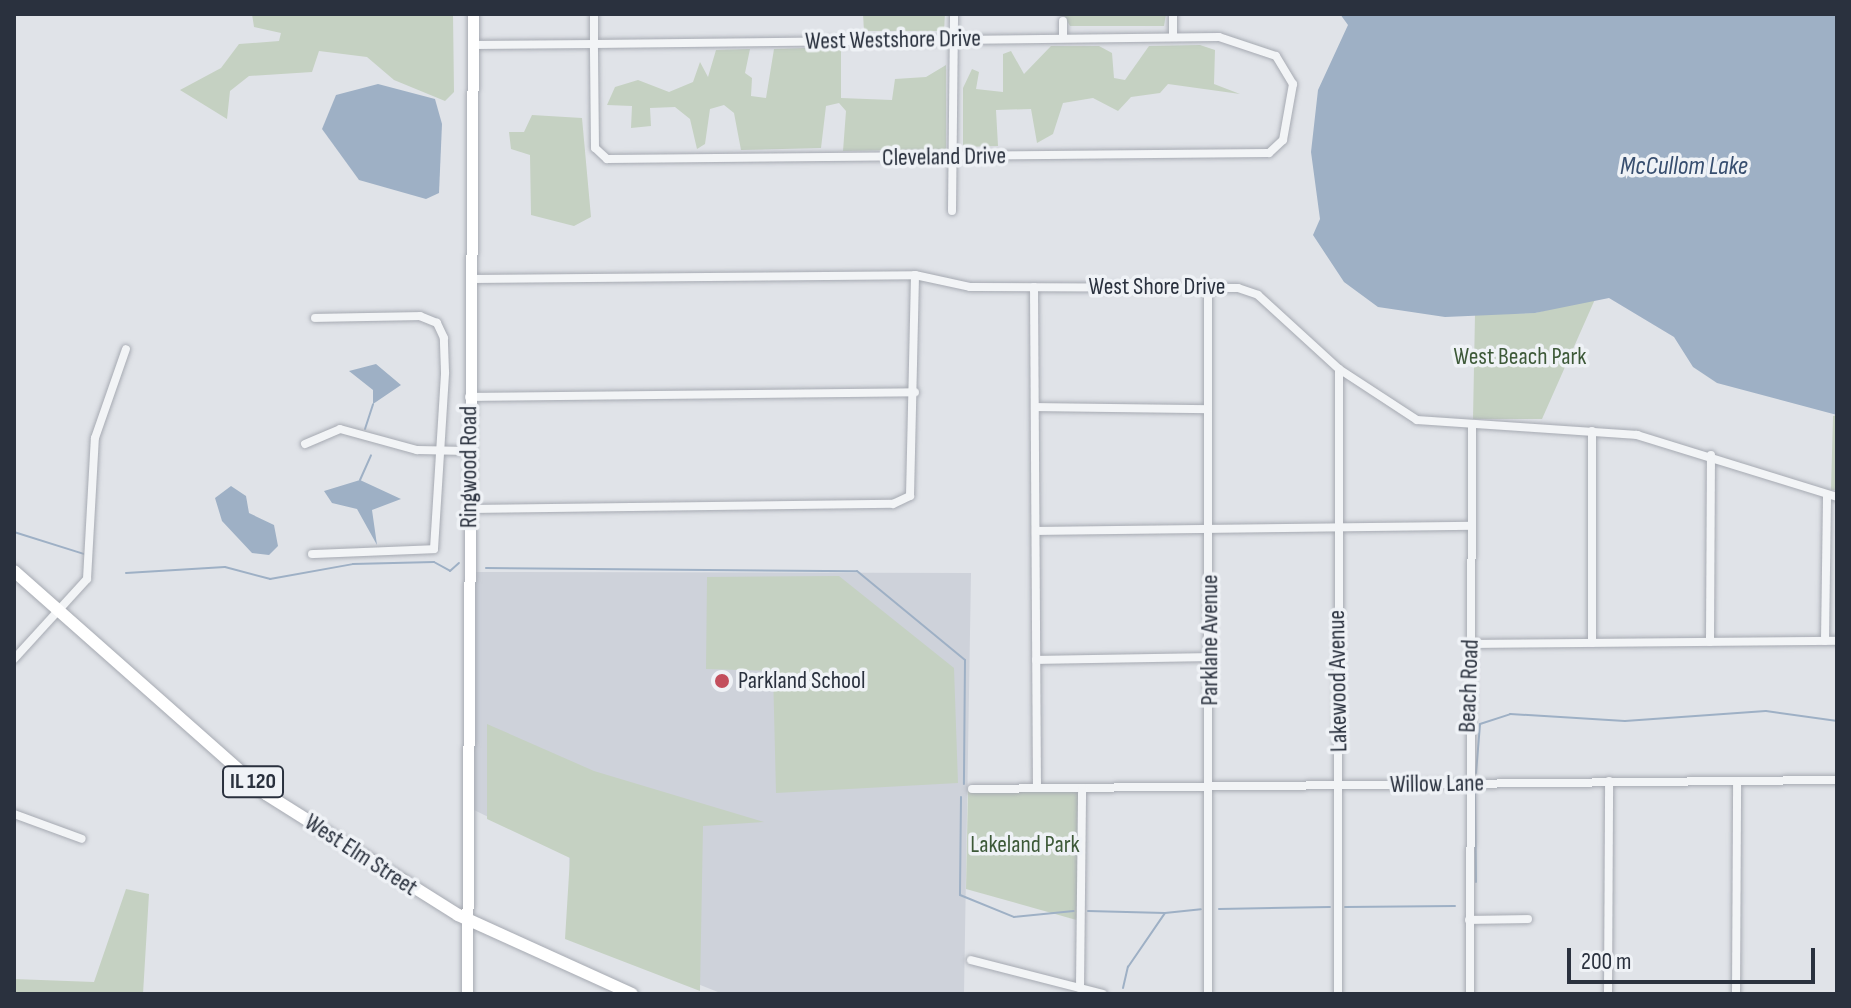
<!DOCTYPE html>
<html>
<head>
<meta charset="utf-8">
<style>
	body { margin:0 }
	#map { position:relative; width:1851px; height:1008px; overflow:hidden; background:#e0e3e8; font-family:"Sofia Sans Condensed",sans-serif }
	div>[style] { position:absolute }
	.built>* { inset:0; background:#ced2da }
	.green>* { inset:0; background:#c5d1c2 }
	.water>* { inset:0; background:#9eb0c5 }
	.stream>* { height:2px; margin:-1px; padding:0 1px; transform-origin:1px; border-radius:1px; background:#9eb0c5 }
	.roads { filter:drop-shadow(0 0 2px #a6aab2) drop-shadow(0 0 2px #a6aab2) }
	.street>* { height:8px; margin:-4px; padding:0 4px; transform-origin:4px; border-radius:4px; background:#f2f4f6 }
	.secondary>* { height:11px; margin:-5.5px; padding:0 5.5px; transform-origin:5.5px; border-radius:5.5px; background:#fff }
	.primary>* { height:12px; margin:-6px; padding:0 6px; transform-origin:6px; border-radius:6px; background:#fff }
	.dots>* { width:22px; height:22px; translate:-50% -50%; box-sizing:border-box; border:4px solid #eff2f6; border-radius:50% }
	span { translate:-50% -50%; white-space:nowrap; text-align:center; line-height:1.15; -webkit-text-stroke:7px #eff2f6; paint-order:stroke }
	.shield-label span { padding:2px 6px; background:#eff2f6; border:2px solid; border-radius:6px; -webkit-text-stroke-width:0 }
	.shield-label { font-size:22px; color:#2a313e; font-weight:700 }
	.street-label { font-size:24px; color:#2a313e }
	.park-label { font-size:24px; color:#3d5938 }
	.poi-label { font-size:24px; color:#2a313e }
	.left { translate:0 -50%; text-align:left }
	.water-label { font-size:26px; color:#374e6f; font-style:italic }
	.frame { position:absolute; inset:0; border:16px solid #2a313e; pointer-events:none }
	.scale { position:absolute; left:1567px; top:948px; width:248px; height:36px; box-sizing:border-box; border:4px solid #2a313e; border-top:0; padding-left:10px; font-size:24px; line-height:28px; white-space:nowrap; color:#2a313e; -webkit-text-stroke:6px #eff2f6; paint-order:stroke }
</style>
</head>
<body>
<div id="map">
	<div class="built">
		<div style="clip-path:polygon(475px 572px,971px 573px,964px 994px,723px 994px,574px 935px,569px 856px,474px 810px)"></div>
	</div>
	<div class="green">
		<div style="clip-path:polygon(252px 14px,453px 14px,454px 92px,445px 101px,394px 80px,367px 57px,319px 51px,312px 72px,249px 76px,230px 91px,227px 119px,180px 90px,221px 68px,239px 44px,279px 41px,281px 33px,254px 27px)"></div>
		<div style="clip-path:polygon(863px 14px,945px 14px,944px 31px,864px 31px)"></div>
		<div style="clip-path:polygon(1063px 14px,1166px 14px,1164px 26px,1070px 26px)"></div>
		<div style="clip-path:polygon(1200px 45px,1215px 50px,1214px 84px,1240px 94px,1168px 84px,1160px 93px,1131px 97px,1118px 111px,1093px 98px,1063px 103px,1053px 134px,1037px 143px,1031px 109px,996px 110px,998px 146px,963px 147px,963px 88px,972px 69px,979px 72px,976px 89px,1003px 92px,1003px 54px,1011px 51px,1024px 74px,1051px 46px,1099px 46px,1112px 53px,1114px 78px,1125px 80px,1149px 46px)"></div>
		<div style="clip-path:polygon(841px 47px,841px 98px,892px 100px,895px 79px,926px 77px,946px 65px,946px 149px,843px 151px,846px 111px,839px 103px,826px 106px,821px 148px,741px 150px,734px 113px,724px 105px,710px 109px,705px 144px,697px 149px,690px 119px,675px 107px,650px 108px,651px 126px,631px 128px,632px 106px,607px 105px,615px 87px,638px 80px,669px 92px,693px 82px,700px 62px,708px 77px,716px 50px,750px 49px,745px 73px,752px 78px,751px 96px,766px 98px,774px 49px)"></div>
		<div style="clip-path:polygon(532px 115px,582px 118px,591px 217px,574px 226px,531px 215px,530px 155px,511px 149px,509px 132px,524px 132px)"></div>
		<div style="clip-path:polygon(1596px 297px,1542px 419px,1473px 419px,1475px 314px,1535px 313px)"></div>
		<div style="clip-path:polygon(1837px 415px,1837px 490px,1831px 490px,1833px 416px)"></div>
		<div style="clip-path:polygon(839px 576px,954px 668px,958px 783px,776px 793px,773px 671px,706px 669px,707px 577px)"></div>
		<div style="clip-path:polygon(487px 724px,594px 771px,764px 822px,703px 826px,700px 991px,565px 939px,570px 858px,487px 819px)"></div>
		<div style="clip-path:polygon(1082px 788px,1080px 921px,966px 889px,968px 789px)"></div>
		<div style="clip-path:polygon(126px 889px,149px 894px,143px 994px,14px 994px,14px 979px,94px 982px)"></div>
	</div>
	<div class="water">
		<div style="clip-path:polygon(1340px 14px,1837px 14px,1837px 415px,1717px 383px,1693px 367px,1674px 337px,1609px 298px,1535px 313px,1445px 317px,1378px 307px,1344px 282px,1313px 235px,1320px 219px,1311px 152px,1318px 90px,1348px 25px)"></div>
		<div style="clip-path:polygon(378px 84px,435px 99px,442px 124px,439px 193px,426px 199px,359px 180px,322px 129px,336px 95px)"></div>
		<div style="clip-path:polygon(376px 364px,401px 385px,373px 404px,373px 390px,349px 371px)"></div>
		<div style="clip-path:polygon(360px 480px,401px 499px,372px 510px,377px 545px,357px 509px,332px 503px,324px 491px)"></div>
		<div style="clip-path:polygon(231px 486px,246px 496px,249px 513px,274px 525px,278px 546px,269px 555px,252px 553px,222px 521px,215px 498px)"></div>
	</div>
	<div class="stream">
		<div style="left:365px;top:429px;width:26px;rotate:-72deg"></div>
		<div style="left:360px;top:480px;width:27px;rotate:-66deg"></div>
		<div style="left:14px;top:532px;width:73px;rotate:17.4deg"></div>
		<div style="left:486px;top:568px;width:371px;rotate:0.5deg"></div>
		<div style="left:857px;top:571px;width:140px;rotate:39.5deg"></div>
		<div style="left:965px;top:660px;width:124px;rotate:90.5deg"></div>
		<div style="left:126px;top:573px;width:99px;rotate:-3.5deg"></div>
		<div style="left:225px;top:567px;width:47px;rotate:14.9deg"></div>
		<div style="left:270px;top:579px;width:84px;rotate:-10.2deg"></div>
		<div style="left:353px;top:564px;width:81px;rotate:-1.4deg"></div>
		<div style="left:434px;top:562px;width:18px;rotate:29deg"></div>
		<div style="left:450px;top:571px;width:12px;rotate:-42deg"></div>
		<div style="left:1476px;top:773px;width:49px;rotate:-85.3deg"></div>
		<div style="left:1480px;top:724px;width:32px;rotate:-18deg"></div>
		<div style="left:1510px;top:714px;width:115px;rotate:3.5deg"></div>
		<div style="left:1625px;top:721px;width:141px;rotate:-4.1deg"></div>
		<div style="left:1766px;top:711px;width:72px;rotate:8deg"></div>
		<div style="left:1475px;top:791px;width:91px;rotate:89.4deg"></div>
		<div style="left:961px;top:797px;width:98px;rotate:90.6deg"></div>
		<div style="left:960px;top:895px;width:58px;rotate:22.2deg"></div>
		<div style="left:1014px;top:917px;width:60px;rotate:-5.7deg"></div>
		<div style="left:1345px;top:907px;width:110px;rotate:-0.5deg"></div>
		<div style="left:1219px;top:909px;width:111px;rotate:-1deg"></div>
		<div style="left:1088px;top:911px;width:77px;rotate:1.5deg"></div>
		<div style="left:1123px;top:988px;width:22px;rotate:-77deg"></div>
		<div style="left:1128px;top:967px;width:65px;rotate:-55.6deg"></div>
		<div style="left:1165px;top:913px;width:36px;rotate:-6deg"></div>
	</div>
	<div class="roads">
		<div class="street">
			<div style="left:1173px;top:14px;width:23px;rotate:90deg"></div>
			<div style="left:1063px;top:21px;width:17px;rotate:90deg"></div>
			<div style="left:472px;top:45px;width:122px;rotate:-0.5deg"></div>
			<div style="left:594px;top:44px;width:625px;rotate:-0.64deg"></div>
			<div style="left:1219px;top:37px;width:60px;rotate:18.4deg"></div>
			<div style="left:1276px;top:56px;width:33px;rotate:59deg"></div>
			<div style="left:1293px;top:84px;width:57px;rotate:100.1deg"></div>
			<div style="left:1283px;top:140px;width:19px;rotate:137deg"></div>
			<div style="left:1269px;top:153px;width:662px;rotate:179.48deg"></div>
			<div style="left:607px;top:159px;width:16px;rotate:-137deg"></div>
			<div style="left:595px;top:148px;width:104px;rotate:-90.6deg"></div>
			<div style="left:594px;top:44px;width:30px;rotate:-90deg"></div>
			<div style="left:952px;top:211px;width:197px;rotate:-89.4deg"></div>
			<div style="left:471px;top:279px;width:444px;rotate:-0.5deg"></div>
			<div style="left:915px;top:275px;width:56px;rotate:12.3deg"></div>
			<div style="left:970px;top:287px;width:268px;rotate:0.2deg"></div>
			<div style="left:1238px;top:288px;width:21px;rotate:19deg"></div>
			<div style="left:1258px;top:295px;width:110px;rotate:42.4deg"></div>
			<div style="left:1339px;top:369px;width:93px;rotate:33.2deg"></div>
			<div style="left:1417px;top:420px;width:221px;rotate:3.9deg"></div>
			<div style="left:1637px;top:435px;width:209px;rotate:17.2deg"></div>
			<div style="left:1208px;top:286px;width:708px;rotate:90deg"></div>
			<div style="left:1034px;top:287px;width:501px;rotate:89.66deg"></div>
			<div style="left:469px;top:397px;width:446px;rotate:-0.6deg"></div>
			<div style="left:1035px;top:407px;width:173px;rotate:0.7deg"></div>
			<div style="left:305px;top:444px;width:38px;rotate:-23deg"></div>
			<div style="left:340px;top:429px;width:80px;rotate:15.3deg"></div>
			<div style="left:417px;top:450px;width:51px;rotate:1.1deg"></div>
			<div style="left:470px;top:509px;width:423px;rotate:-0.7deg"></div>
			<div style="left:893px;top:504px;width:19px;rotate:-25deg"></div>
			<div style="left:910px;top:496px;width:221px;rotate:-88.7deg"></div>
			<div style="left:1036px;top:531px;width:435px;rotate:-0.7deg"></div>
			<div style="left:312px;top:554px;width:122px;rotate:-2.3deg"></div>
			<div style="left:434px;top:549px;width:177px;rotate:-86.4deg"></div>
			<div style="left:445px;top:372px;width:34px;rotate:-92deg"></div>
			<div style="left:444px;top:338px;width:17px;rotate:-115deg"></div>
			<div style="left:437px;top:323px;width:18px;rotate:-158deg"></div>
			<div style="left:420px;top:316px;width:105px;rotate:178.9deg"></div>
			<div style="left:1825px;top:641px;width:146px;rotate:-89.2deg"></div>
			<div style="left:1710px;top:642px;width:187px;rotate:-89.7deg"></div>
			<div style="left:1592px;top:643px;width:212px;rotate:-90deg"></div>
			<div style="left:1471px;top:644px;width:366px;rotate:-0.5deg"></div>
			<div style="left:14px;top:659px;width:108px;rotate:-47.6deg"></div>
			<div style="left:87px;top:579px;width:141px;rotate:-86.8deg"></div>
			<div style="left:95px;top:438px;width:94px;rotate:-70.8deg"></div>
			<div style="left:1036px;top:660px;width:174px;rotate:-1deg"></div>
			<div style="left:972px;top:789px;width:865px;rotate:-0.6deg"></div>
			<div style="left:14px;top:814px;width:72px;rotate:20.2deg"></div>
			<div style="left:1469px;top:920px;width:59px;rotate:-1deg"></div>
			<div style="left:971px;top:960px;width:136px;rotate:14.4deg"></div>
			<div style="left:1080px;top:988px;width:200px;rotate:-89.4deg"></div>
			<div style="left:1338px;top:994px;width:625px;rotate:-89.91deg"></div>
			<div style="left:1470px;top:994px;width:568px;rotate:-89.8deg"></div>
			<div style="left:1608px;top:994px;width:213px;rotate:-89.7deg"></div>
			<div style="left:1736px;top:994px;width:213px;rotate:-89.7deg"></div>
		</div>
		<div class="secondary">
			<div style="left:467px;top:994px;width:980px;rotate:-89.65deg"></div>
		</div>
		<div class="primary">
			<div style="left:14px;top:571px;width:337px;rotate:41.5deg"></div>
			<div style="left:266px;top:794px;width:227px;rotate:32.2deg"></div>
			<div style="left:458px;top:915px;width:191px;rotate:24.4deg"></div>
		</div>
	</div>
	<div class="dots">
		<div style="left:722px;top:681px;background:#c34f5d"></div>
	</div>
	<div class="shield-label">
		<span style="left:253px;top:782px">IL 120</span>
	</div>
	<div class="street-label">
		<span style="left:893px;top:40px;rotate:-1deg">West Westshore Drive</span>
		<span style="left:944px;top:157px;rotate:-1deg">Cleveland Drive</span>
		<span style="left:1157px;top:287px">West Shore Drive</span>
		<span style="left:469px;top:467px;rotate:-90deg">Ringwood Road</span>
		<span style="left:1210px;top:640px;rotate:-90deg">Parklane Avenue</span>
		<span style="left:1338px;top:681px;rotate:-91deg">Lakewood Avenue</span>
		<span style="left:1469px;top:686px;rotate:-88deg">Beach Road</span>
		<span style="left:1437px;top:784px;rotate:-1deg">Willow Lane</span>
		<span style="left:361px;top:855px;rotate:33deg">West Elm Street</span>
	</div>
	<div class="park-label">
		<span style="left:1520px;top:357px">West Beach Park</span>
		<span style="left:1025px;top:845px">Lakeland Park</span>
	</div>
	<div class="poi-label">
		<span class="left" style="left:738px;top:681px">Parkland School</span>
	</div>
	<div class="water-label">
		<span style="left:1684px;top:167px">McCullom Lake</span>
	</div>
	<div class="frame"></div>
	<div class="scale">200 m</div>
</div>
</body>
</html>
